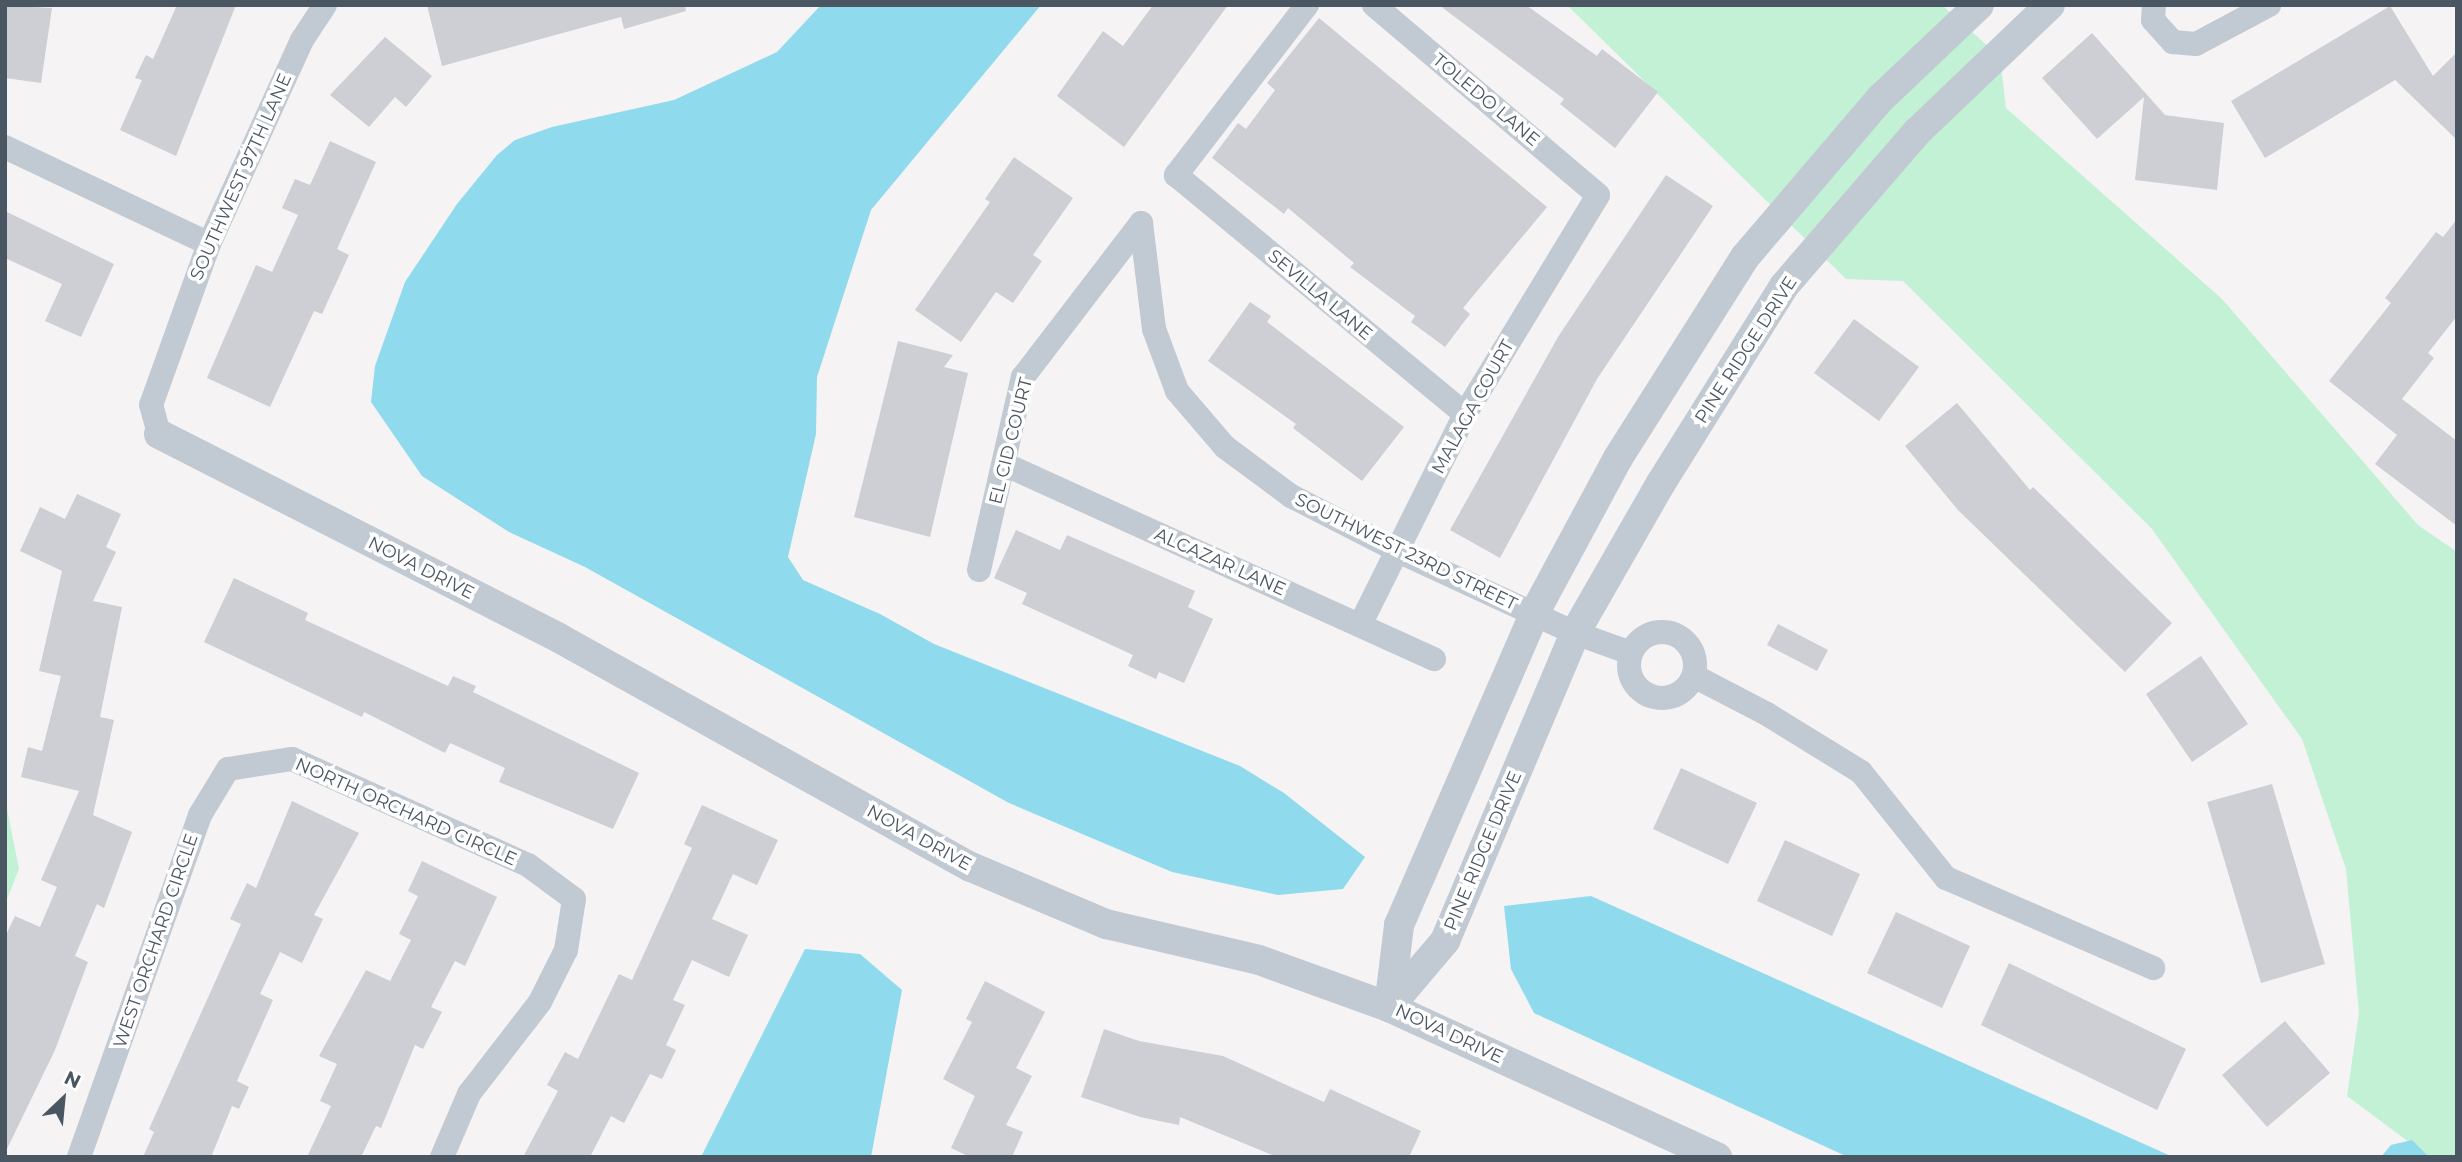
<!DOCTYPE html>
<html>
<head>
<meta charset="utf-8">
<style>
	body { margin:0 }
	#map { position:relative; width:2462px; height:1162px; overflow:hidden; background:#f5f3f3; font-family:Montserrat,sans-serif }
	div>[style] { position:absolute }
	.green>* { inset:0; background:#c3f1d5 }
	.water>* { inset:0; background:#90daee }
	.building>* { inset:0; background:#cdcfd5 }
	.minor>* { height:24px; margin:-12px; padding:0 12px; transform-origin:12px; border-radius:12px; background:#c1cad2 }
	.minor>.ring { margin:-12px; padding:0; box-sizing:content-box; background:none; border:24px solid #c1cad2; border-radius:50% }
	.tertiary>* { height:30px; margin:-15px; padding:0 15px; transform-origin:15px; border-radius:15px; background:#c1cad2 }
	span { translate:-50% -50%; white-space:nowrap; text-align:center; line-height:1.15; -webkit-text-stroke:7px #fff; paint-order:stroke }
	.street-label { font-size:18px; color:#4a5661 }
	.frame { position:absolute; inset:0; border:7px solid #4a5661; pointer-events:none }
	.north { position:absolute; left:28px; top:1064px; width:70px; height:70px; -webkit-text-stroke:5px #fff; paint-order:stroke; rotate:26deg; font-size:19px; font-weight:700; line-height:28px; text-align:center; color:#4a5661 }
	.north::after { content:''; display:block; margin:auto; width:24px; height:32px; background:#4a5661; clip-path:polygon(50% 0,100% 100%,50% 72%,0 100%) }
</style>
</head>
<body>
<div id="map">
	<div class="green">
		<div style="clip-path:polygon(1567px 5px,1942px 5px,2000px 57px,2006px 108px,2222px 299px,2418px 525px,2457px 552px,2457px 1157px,2429px 1157px,2347px 1096px,2359px 1013px,2346px 869px,2302px 739px,2152px 529px,1903px 281px,1846px 279px)"></div>
		<div style="clip-path:polygon(5px 799px,19px 869px,5px 904px)"></div>
	</div>
	<div class="water">
		<div style="clip-path:polygon(821px 5px,1041px 5px,871px 210px,817px 377px,816px 434px,788px 557px,803px 580px,880px 614px,934px 644px,1240px 766px,1284px 793px,1365px 857px,1343px 889px,1278px 895px,1172px 872px,1009px 803px,585px 567px,509px 532px,422px 476px,371px 402px,375px 366px,405px 282px,457px 204px,497px 155px,515px 140px,552px 127px,674px 100px,777px 52px)"></div>
		<div style="clip-path:polygon(1591px 896px,2173px 1157px,1848px 1157px,1534px 1013px,1511px 969px,1504px 906px)"></div>
		<div style="clip-path:polygon(805px 949px,860px 954px,902px 990px,871px 1157px,701px 1157px)"></div>
		<div style="clip-path:polygon(2412px 1140px,2429px 1157px,2381px 1157px,2391px 1145px)"></div>
	</div>
	<div class="building">
		<div style="clip-path:polygon(5px 5px,52px 8px,41px 83px,5px 78px)"></div>
		<div style="clip-path:polygon(177px 5px,236px 5px,176px 156px,120px 130px,142px 80px,135px 78px,146px 55px,153px 59px)"></div>
		<div style="clip-path:polygon(427px 5px,685px 5px,686px 11px,624px 29px,621px 17px,442px 66px)"></div>
		<div style="clip-path:polygon(1153px 5px,1228px 5px,1124px 147px,1057px 96px,1103px 31px,1123px 46px)"></div>
		<div style="clip-path:polygon(1439px 5px,1526px 5px,1597px 56px,1602px 49px,1658px 92px,1615px 148px,1560px 104px,1564px 99px)"></div>
		<div style="clip-path:polygon(2390px 6px,2433px 76px,2457px 52px,2457px 140px,2395px 80px,2265px 158px,2231px 101px)"></div>
		<div style="clip-path:polygon(1319px 18px,1547px 207px,1463px 308px,1470px 314px,1445px 347px,1411px 322px,1415px 316px,1350px 267px,1354px 263px,1288px 208px,1284px 214px,1212px 158px,1238px 123px,1246px 129px,1275px 90px,1267px 83px)"></div>
		<div style="clip-path:polygon(2092px 33px,2165px 115px,2224px 123px,2217px 190px,2135px 180px,2144px 97px,2097px 139px,2042px 78px)"></div>
		<div style="clip-path:polygon(385px 37px,432px 76px,406px 107px,395px 97px,369px 127px,330px 95px)"></div>
		<div style="clip-path:polygon(330px 141px,376px 162px,337px 249px,349px 255px,322px 314px,314px 311px,270px 407px,207px 378px,256px 265px,272px 272px,298px 215px,282px 208px,295px 179px,310px 185px)"></div>
		<div style="clip-path:polygon(1014px 157px,1073px 198px,1033px 255px,1042px 261px,1013px 303px,996px 292px,961px 342px,915px 310px,990px 202px,985px 199px)"></div>
		<div style="clip-path:polygon(1666px 175px,1713px 206px,1597px 379px,1500px 558px,1450px 530px,1558px 337px)"></div>
		<div style="clip-path:polygon(5px 211px,114px 264px,81px 337px,45px 321px,62px 284px,5px 258px)"></div>
		<div style="clip-path:polygon(2457px 219px,2457px 316px,2428px 353px,2434px 358px,2402px 399px,2457px 441px,2457px 526px,2375px 464px,2397px 435px,2329px 381px,2391px 303px,2385px 298px,2436px 232px,2443px 237px)"></div>
		<div style="clip-path:polygon(1250px 302px,1271px 316px,1267px 322px,1404px 427px,1362px 481px,1293px 428px,1296px 424px,1208px 361px)"></div>
		<div style="clip-path:polygon(1854px 319px,1919px 367px,1879px 421px,1814px 373px)"></div>
		<div style="clip-path:polygon(898px 341px,953px 355px,944px 367px,968px 373px,930px 537px,854px 517px)"></div>
		<div style="clip-path:polygon(1957px 403px,2030px 490px,2033px 487px,2172px 623px,2125px 672px,1958px 510px,1905px 446px)"></div>
		<div style="clip-path:polygon(77px 494px,121px 514px,106px 547px,116px 552px,93px 601px,122px 607px,100px 717px,114px 720px,93px 815px,132px 832px,104px 908px,97px 904px,75px 956px,88px 962px,55px 1050px,5px 1153px,5px 937px,15px 916px,40px 927px,57px 887px,41px 880px,79px 791px,21px 777px,28px 747px,42px 751px,61px 676px,39px 671px,62px 571px,20px 551px,40px 507px,65px 519px)"></div>
		<div style="clip-path:polygon(1016px 530px,1060px 550px,1067px 535px,1195px 591px,1188px 607px,1213px 619px,1184px 683px,1159px 672px,1156px 679px,1128px 666px,1133px 655px,1022px 604px,1027px 593px,994px 578px)"></div>
		<div style="clip-path:polygon(234px 578px,308px 613px,305px 620px,448px 686px,453px 676px,476px 686px,473px 692px,639px 773px,613px 829px,499px 782px,505px 768px,450px 743px,445px 753px,364px 712px,362px 717px,204px 642px)"></div>
		<div style="clip-path:polygon(1778px 624px,1828px 650px,1817px 671px,1767px 645px)"></div>
		<div style="clip-path:polygon(2201px 656px,2248px 724px,2192px 762px,2146px 694px)"></div>
		<div style="clip-path:polygon(1681px 768px,1757px 803px,1728px 864px,1653px 829px)"></div>
		<div style="clip-path:polygon(2272px 784px,2325px 964px,2261px 983px,2207px 802px)"></div>
		<div style="clip-path:polygon(292px 801px,359px 833px,314px 915px,323px 919px,302px 963px,280px 952px,260px 994px,273px 1000px,237px 1081px,249px 1087px,239px 1109px,232px 1106px,211px 1157px,143px 1157px,154px 1132px,149px 1129px,241px 924px,230px 919px,247px 883px,256px 888px)"></div>
		<div style="clip-path:polygon(702px 805px,778px 840px,757px 885px,733px 874px,712px 919px,748px 935px,729px 977px,692px 960px,673px 1000px,685px 1005px,666px 1045px,676px 1050px,662px 1079px,650px 1074px,624px 1123px,611px 1116px,590px 1157px,523px 1157px,558px 1091px,547px 1085px,565px 1052px,578px 1059px,619px 974px,632px 980px,692px 848px,684px 844px)"></div>
		<div style="clip-path:polygon(1785px 840px,1860px 874px,1832px 936px,1757px 901px)"></div>
		<div style="clip-path:polygon(422px 861px,497px 897px,465px 966px,455px 961px,431px 1007px,442px 1012px,423px 1049px,415px 1045px,381px 1128px,376px 1126px,361px 1157px,307px 1157px,331px 1106px,320px 1101px,337px 1064px,319px 1056px,366px 970px,390px 981px,411px 940px,399px 934px,418px 896px,408px 891px)"></div>
		<div style="clip-path:polygon(1896px 912px,1970px 946px,1942px 1008px,1867px 973px)"></div>
		<div style="clip-path:polygon(2009px 963px,2186px 1049px,2157px 1110px,1981px 1025px)"></div>
		<div style="clip-path:polygon(985px 981px,1045px 1012px,1016px 1068px,1032px 1076px,1006px 1125px,1023px 1132px,1012px 1157px,970px 1157px,951px 1148px,975px 1096px,943px 1079px,972px 1022px,966px 1019px)"></div>
		<div style="clip-path:polygon(2285px 1021px,2330px 1073px,2267px 1127px,2222px 1075px)"></div>
		<div style="clip-path:polygon(1104px 1029px,1139px 1041px,1223px 1056px,1324px 1102px,1330px 1089px,1421px 1131px,1409px 1157px,1277px 1157px,1180px 1117px,1179px 1125px,1140px 1117px,1081px 1097px)"></div>
	</div>
	<div class="minor">
		<div style="left:1307px;top:5px;width:215px;rotate:127.6deg"></div>
		<div style="left:1176px;top:175px;width:375px;rotate:39.6deg"></div>
		<div style="left:2154px;top:5px;width:15px;rotate:94deg"></div>
		<div style="left:2153px;top:20px;width:30px;rotate:48deg"></div>
		<div style="left:2173px;top:42px;width:23px;rotate:5deg"></div>
		<div style="left:2196px;top:44px;width:83px;rotate:-28.1deg"></div>
		<div style="left:5px;top:147px;width:226px;rotate:25.4deg"></div>
		<div style="left:1141px;top:223px;width:107px;rotate:83deg"></div>
		<div style="left:1154px;top:329px;width:66px;rotate:69.6deg"></div>
		<div style="left:1177px;top:391px;width:74px;rotate:49.4deg"></div>
		<div style="left:1225px;top:447px;width:82px;rotate:36.6deg"></div>
		<div style="left:1291px;top:496px;width:118px;rotate:27.2deg"></div>
		<div style="left:1396px;top:550px;width:197px;rotate:24.9deg"></div>
		<div style="left:1575px;top:633px;width:59px;rotate:19.7deg"></div>
		<div style="left:159px;top:434px;width:30px;rotate:-105deg"></div>
		<div style="left:151px;top:405px;width:171px;rotate:-70.2deg"></div>
		<div style="left:209px;top:244px;width:224px;rotate:-65.5deg"></div>
		<div style="left:302px;top:40px;width:42px;rotate:-56.7deg"></div>
		<div style="left:1006px;top:465px;width:470px;rotate:24.4deg"></div>
		<div style="left:979px;top:570px;width:198px;rotate:-77.2deg"></div>
		<div style="left:1023px;top:377px;width:194px;rotate:-52.5deg"></div>
		<div style="left:1360px;top:625px;width:236px;rotate:-63.5deg"></div>
		<div style="left:1465px;top:414px;width:256px;rotate:-58.7deg"></div>
		<div style="left:1598px;top:195px;width:294px;rotate:-139.7deg"></div>
		<div class="ring" style="left:1629px;top:632px;width:42px;height:42px"></div>
		<div style="left:1694px;top:676px;width:82px;rotate:27.5deg"></div>
		<div style="left:1767px;top:714px;width:110px;rotate:31.7deg"></div>
		<div style="left:1861px;top:772px;width:136px;rotate:51.3deg"></div>
		<div style="left:1946px;top:878px;width:226px;rotate:23.5deg"></div>
		<div style="left:79px;top:1157px;width:363px;rotate:-70.5deg"></div>
		<div style="left:200px;top:815px;width:54px;rotate:-58.7deg"></div>
		<div style="left:228px;top:769px;width:65px;rotate:-8.9deg"></div>
		<div style="left:292px;top:759px;width:259px;rotate:24.2deg"></div>
		<div style="left:528px;top:865px;width:57px;rotate:36.5deg"></div>
		<div style="left:574px;top:899px;width:52px;rotate:98.9deg"></div>
		<div style="left:566px;top:950px;width:58px;rotate:116.6deg"></div>
		<div style="left:540px;top:1002px;width:116px;rotate:127.7deg"></div>
		<div style="left:469px;top:1094px;width:69px;rotate:113.2deg"></div>
	</div>
	<div class="tertiary">
		<div style="left:159px;top:434px;width:449px;rotate:27deg"></div>
		<div style="left:559px;top:638px;width:471px;rotate:29.1deg"></div>
		<div style="left:971px;top:867px;width:147px;rotate:22.9deg"></div>
		<div style="left:1106px;top:924px;width:157px;rotate:13.2deg"></div>
		<div style="left:1259px;top:960px;width:138px;rotate:19.9deg"></div>
		<div style="left:1389px;top:1007px;width:361px;rotate:24.6deg"></div>
		<div style="left:1389px;top:1007px;width:87px;rotate:-49.7deg"></div>
		<div style="left:1445px;top:941px;width:334px;rotate:-67.1deg"></div>
		<div style="left:1575px;top:633px;width:173px;rotate:-60.2deg"></div>
		<div style="left:1661px;top:483px;width:232px;rotate:-58deg"></div>
		<div style="left:1784px;top:286px;width:203px;rotate:-49.2deg"></div>
		<div style="left:1917px;top:132px;width:184px;rotate:-43.7deg"></div>
		<div style="left:1389px;top:1007px;width:83px;rotate:-83deg"></div>
		<div style="left:1399px;top:925px;width:339px;rotate:-66.5deg"></div>
		<div style="left:1534px;top:614px;width:177px;rotate:-61.7deg"></div>
		<div style="left:1618px;top:458px;width:238px;rotate:-57.7deg"></div>
		<div style="left:1745px;top:257px;width:209px;rotate:-49.5deg"></div>
		<div style="left:1881px;top:98px;width:135px;rotate:-43.5deg"></div>
	</div>
	<div class="street-label">
		<span style="left:1486px;top:100px;rotate:40deg">TOLEDO LANE</span>
		<span style="left:241px;top:177px;rotate:-66deg">SOUTHWEST 97TH LANE</span>
		<span style="left:1320px;top:295px;rotate:40deg">SEVILLA LANE</span>
		<span style="left:1746px;top:350px;rotate:-57deg">PINE RIDGE DRIVE</span>
		<span style="left:1473px;top:407px;rotate:-61deg">MALAGA COURT</span>
		<span style="left:1011px;top:441px;rotate:-76deg">EL CID COURT</span>
		<span style="left:1406px;top:552px;rotate:26deg">SOUTHWEST 23RD STREET</span>
		<span style="left:1220px;top:562px;rotate:24deg">ALCAZAR LANE</span>
		<span style="left:421px;top:568px;rotate:27deg">NOVA DRIVE</span>
		<span style="left:406px;top:812px;rotate:24deg">NORTH ORCHARD CIRCLE</span>
		<span style="left:919px;top:838px;rotate:29deg">NOVA DRIVE</span>
		<span style="left:1483px;top:851px;rotate:-67deg">PINE RIDGE DRIVE</span>
		<span style="left:156px;top:941px;rotate:-71deg">WEST ORCHARD CIRCLE</span>
		<span style="left:1449px;top:1034px;rotate:25deg">NOVA DRIVE</span>
	</div>
	<div class="frame"></div>
	<div class="north">N</div>
</div>
</body>
</html>
